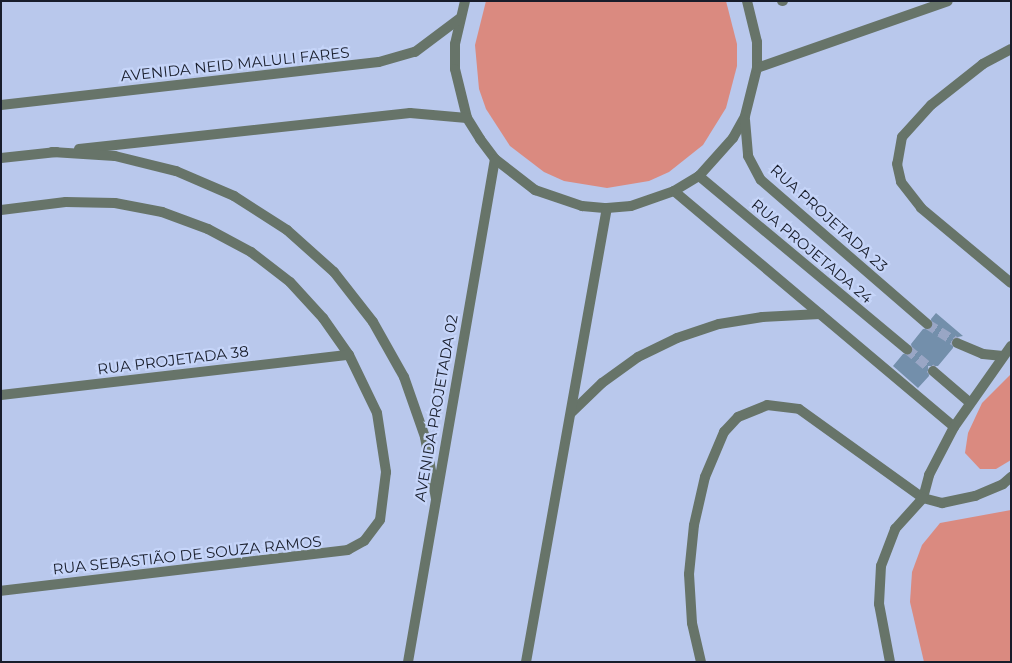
<!DOCTYPE html>
<html>
<head>
<meta charset="utf-8">
<style>
	body { margin:0 }
	#map { position:relative; width:1012px; height:663px; overflow:hidden; background:#b9c8ec; font-family:Montserrat,sans-serif }
	div>[style] { position:absolute }
	.green>* { inset:0; background:#da8a80 }
	.building>* { inset:0; background:#738fab }
	.minor-tunnel>* { height:10px; margin-top:-5px; transform-origin:0; background:repeating-linear-gradient(90deg,#99a6c5 0 10px,transparent 0 15px) }
	.minor>* { height:10px; margin:-5px; padding:0 5px; transform-origin:5px; border-radius:5px; background:#677469 }
	span { translate:-50% -50%; white-space:nowrap; text-align:center; line-height:1.15; -webkit-text-stroke:4.5px #c6d5f9; paint-order:stroke }
	.street-label { font-size:15px; color:#181d2b }
	.frame { position:absolute; inset:0; border:2px solid #181d2b; pointer-events:none }
</style>
</head>
<body>
<div id="map">
	<div class="green">
		<div style="clip-path:polygon(486px 1px,726px 1px,737px 44px,737px 66px,726px 108px,703px 145px,669px 172px,649px 181px,607px 188px,564px 181px,544px 172px,510px 146px,486px 109px,479px 89px,475px 45px)"></div>
		<div style="clip-path:polygon(1011px 374px,1011px 460px,996px 469px,980px 469px,965px 453px,968px 433px,982px 403px)"></div>
		<div style="clip-path:polygon(1011px 510px,1011px 662px,924px 662px,910px 602px,912px 572px,922px 545px,940px 523px)"></div>
	</div>
	<div class="building">
		<div style="clip-path:polygon(936px 313px,963px 336px,953px 338px,953px 348px,938px 366px,928px 366px,929px 376px,918px 388px,893px 366px,903px 354px,913px 353px,911px 344px,923px 329px,932px 328px,931px 319px)"></div>
	</div>
	<div class="minor-tunnel">
		<div style="left:927px;top:324px;width:36px;rotate:32deg"></div>
		<div style="left:907px;top:349px;width:34px;rotate:40deg"></div>
	</div>
	<div class="minor">
		<div style="left:465px;top:1px;width:44px;rotate:103.1deg"></div>
		<div style="left:455px;top:44px;width:25px;rotate:90deg"></div>
		<div style="left:455px;top:69px;width:50px;rotate:76.2deg"></div>
		<div style="left:467px;top:118px;width:25px;rotate:58deg"></div>
		<div style="left:480px;top:139px;width:25px;rotate:53deg"></div>
		<div style="left:495px;top:159px;width:51px;rotate:37.8deg"></div>
		<div style="left:535px;top:190px;width:50px;rotate:18.8deg"></div>
		<div style="left:582px;top:206px;width:25px;rotate:5deg"></div>
		<div style="left:607px;top:208px;width:24px;rotate:-5deg"></div>
		<div style="left:631px;top:206px;width:46px;rotate:-19.2deg"></div>
		<div style="left:674px;top:191px;width:29px;rotate:-31deg"></div>
		<div style="left:699px;top:176px;width:51px;rotate:-48.2deg"></div>
		<div style="left:733px;top:138px;width:25px;rotate:-61deg"></div>
		<div style="left:745px;top:116px;width:49px;rotate:-76deg"></div>
		<div style="left:757px;top:68px;width:26px;rotate:-90deg"></div>
		<div style="left:757px;top:42px;width:42px;rotate:-103.7deg"></div>
		<div style="left:782px;top:1px;width:1px"></div>
		<div style="left:1011px;top:49px;width:32px;rotate:152deg"></div>
		<div style="left:983px;top:64px;width:66px;rotate:141.7deg"></div>
		<div style="left:931px;top:105px;width:43px;rotate:132.2deg"></div>
		<div style="left:902px;top:137px;width:27px;rotate:100deg"></div>
		<div style="left:897px;top:164px;width:18px;rotate:77deg"></div>
		<div style="left:901px;top:182px;width:33px;rotate:52deg"></div>
		<div style="left:921px;top:208px;width:117px;rotate:39.8deg"></div>
		<div style="left:757px;top:68px;width:202px;rotate:-19.3deg"></div>
		<div style="left:1px;top:105px;width:380px;rotate:-6.5deg"></div>
		<div style="left:379px;top:62px;width:37px;rotate:-16deg"></div>
		<div style="left:415px;top:52px;width:55px;rotate:-36.9deg"></div>
		<div style="left:745px;top:120px;width:36px;rotate:85deg"></div>
		<div style="left:748px;top:156px;width:27px;rotate:62deg"></div>
		<div style="left:761px;top:180px;width:220px;rotate:40.9deg"></div>
		<div style="left:79px;top:149px;width:333px;rotate:-6.2deg"></div>
		<div style="left:410px;top:113px;width:57px;rotate:5deg"></div>
		<div style="left:52px;top:152px;width:63px;rotate:3.6deg"></div>
		<div style="left:115px;top:156px;width:63px;rotate:13.8deg"></div>
		<div style="left:176px;top:171px;width:63px;rotate:23.3deg"></div>
		<div style="left:234px;top:196px;width:63px;rotate:32.7deg"></div>
		<div style="left:287px;top:230px;width:63px;rotate:41.8deg"></div>
		<div style="left:334px;top:272px;width:63px;rotate:52deg"></div>
		<div style="left:373px;top:322px;width:63px;rotate:60.6deg"></div>
		<div style="left:404px;top:377px;width:64px;rotate:70.7deg"></div>
		<div style="left:425px;top:437px;width:63px;rotate:79.9deg"></div>
		<div style="left:1px;top:158px;width:56px;rotate:-6.1deg"></div>
		<div style="left:699px;top:176px;width:271px;rotate:39.8deg"></div>
		<div style="left:674px;top:191px;width:366px;rotate:40.1deg"></div>
		<div style="left:1px;top:210px;width:65px;rotate:-7deg"></div>
		<div style="left:66px;top:202px;width:49px;rotate:1.2deg"></div>
		<div style="left:115px;top:203px;width:48px;rotate:10.8deg"></div>
		<div style="left:162px;top:212px;width:49px;rotate:20.3deg"></div>
		<div style="left:208px;top:229px;width:49px;rotate:28.1deg"></div>
		<div style="left:251px;top:252px;width:49px;rotate:37.6deg"></div>
		<div style="left:290px;top:282px;width:49px;rotate:47.5deg"></div>
		<div style="left:323px;top:318px;width:45px;rotate:54.9deg"></div>
		<div style="left:349px;top:355px;width:64px;rotate:64.2deg"></div>
		<div style="left:377px;top:413px;width:60px;rotate:81.3deg"></div>
		<div style="left:386px;top:472px;width:48px;rotate:97.1deg"></div>
		<div style="left:380px;top:520px;width:26px;rotate:127deg"></div>
		<div style="left:364px;top:541px;width:18px;rotate:151deg"></div>
		<div style="left:348px;top:550px;width:349px;rotate:173.3deg"></div>
		<div style="left:957px;top:343px;width:28px;rotate:23deg"></div>
		<div style="left:983px;top:354px;width:20px;rotate:6deg"></div>
		<div style="left:933px;top:371px;width:48px;rotate:40.7deg"></div>
		<div style="left:1px;top:395px;width:350px;rotate:-6.6deg"></div>
		<div style="left:571px;top:413px;width:43px;rotate:-44.1deg"></div>
		<div style="left:602px;top:383px;width:44px;rotate:-35.8deg"></div>
		<div style="left:638px;top:357px;width:43px;rotate:-26deg"></div>
		<div style="left:677px;top:338px;width:44px;rotate:-18.4deg"></div>
		<div style="left:719px;top:324px;width:44px;rotate:-9.2deg"></div>
		<div style="left:762px;top:317px;width:58px;rotate:-3deg"></div>
		<div style="left:923px;top:498px;width:24px;rotate:-75deg"></div>
		<div style="left:929px;top:475px;width:54px;rotate:-62.5deg"></div>
		<div style="left:954px;top:427px;width:99px;rotate:-54.9deg"></div>
		<div style="left:408px;top:662px;width:510px;rotate:-80.19deg"></div>
		<div style="left:526px;top:662px;width:461px;rotate:-79.9deg"></div>
		<div style="left:701px;top:662px;width:40px;rotate:-103deg"></div>
		<div style="left:692px;top:623px;width:49px;rotate:-93.5deg"></div>
		<div style="left:689px;top:574px;width:49px;rotate:-84.2deg"></div>
		<div style="left:694px;top:525px;width:49px;rotate:-77.1deg"></div>
		<div style="left:705px;top:477px;width:49px;rotate:-67.1deg"></div>
		<div style="left:724px;top:432px;width:21px;rotate:-47deg"></div>
		<div style="left:738px;top:417px;width:31px;rotate:-22deg"></div>
		<div style="left:767px;top:405px;width:32px;rotate:7deg"></div>
		<div style="left:799px;top:409px;width:153px;rotate:35.7deg"></div>
		<div style="left:923px;top:498px;width:20px;rotate:15deg"></div>
		<div style="left:942px;top:503px;width:34px;rotate:-12deg"></div>
		<div style="left:975px;top:496px;width:30px;rotate:-23deg"></div>
		<div style="left:1003px;top:484px;width:11px;rotate:-41deg"></div>
		<div style="left:890px;top:662px;width:59px;rotate:-100.7deg"></div>
		<div style="left:879px;top:604px;width:38px;rotate:-87deg"></div>
		<div style="left:881px;top:566px;width:40px;rotate:-69deg"></div>
		<div style="left:895px;top:529px;width:42px;rotate:-47.9deg"></div>
	</div>
	<div class="street-label">
		<span style="left:235px;top:64px;rotate:-6deg">AVENIDA NEID MALULI FARES</span>
		<span style="left:829px;top:218px;rotate:42deg">RUA PROJETADA 23</span>
		<span style="left:812px;top:251px;rotate:40deg">RUA PROJETADA 24</span>
		<span style="left:173px;top:360px;rotate:-7deg">RUA PROJETADA 38</span>
		<span style="left:436px;top:408px;rotate:-80deg">AVENIDA PROJETADA 02</span>
		<span style="left:187px;top:555px;rotate:-6deg">RUA SEBASTIÃO DE SOUZA RAMOS</span>
	</div>
	<div class="frame"></div>
</div>
</body>
</html>
